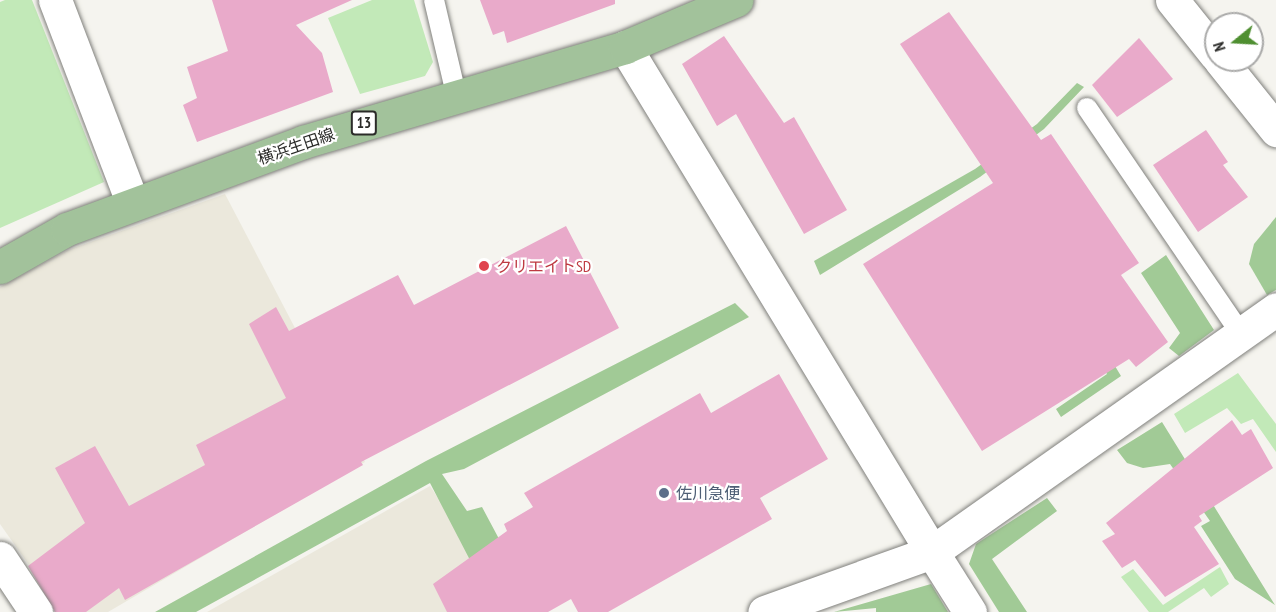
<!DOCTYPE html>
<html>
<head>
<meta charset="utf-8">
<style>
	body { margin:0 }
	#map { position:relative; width:1276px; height:612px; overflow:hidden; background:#f5f4ef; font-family:"PT Sans Narrow","Noto Sans JP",sans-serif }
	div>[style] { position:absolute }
	.built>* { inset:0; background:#ebe8dc }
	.green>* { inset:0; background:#c2e9b8 }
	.forest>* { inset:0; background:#a1ca96 }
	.building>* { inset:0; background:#e9aaca }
	.roads { filter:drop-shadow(0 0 2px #80807c) drop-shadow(0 0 2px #80807c) }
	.service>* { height:20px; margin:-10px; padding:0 10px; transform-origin:10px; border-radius:10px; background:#fff }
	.minor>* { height:33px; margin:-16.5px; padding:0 16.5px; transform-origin:16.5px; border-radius:16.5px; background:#fff }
	.tertiary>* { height:33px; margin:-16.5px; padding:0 16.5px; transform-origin:16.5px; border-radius:16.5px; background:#fff }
	.primary>* { height:33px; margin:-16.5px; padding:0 16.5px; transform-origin:16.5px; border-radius:16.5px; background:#a2c29b }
	.dots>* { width:16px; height:16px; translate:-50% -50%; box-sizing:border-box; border:3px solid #fff; border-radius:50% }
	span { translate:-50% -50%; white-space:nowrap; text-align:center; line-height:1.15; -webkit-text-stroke:4.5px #fff; paint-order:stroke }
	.shield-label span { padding:2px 4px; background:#fff; border:2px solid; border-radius:4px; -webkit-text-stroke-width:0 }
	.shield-label { font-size:15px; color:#2b2b29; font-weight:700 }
	.street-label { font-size:16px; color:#2b2b29 }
	.health-label { font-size:16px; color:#be3a42 }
	.left { translate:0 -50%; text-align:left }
	.service-label { font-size:16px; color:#4e5e75 }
	.north { position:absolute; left:1204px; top:12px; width:60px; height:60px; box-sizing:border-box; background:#fff; border:2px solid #aaaaa9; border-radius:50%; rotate:252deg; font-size:16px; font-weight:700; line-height:24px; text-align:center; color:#2b2b29 }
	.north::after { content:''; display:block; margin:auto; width:21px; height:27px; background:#4f8f31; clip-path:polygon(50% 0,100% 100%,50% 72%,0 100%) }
</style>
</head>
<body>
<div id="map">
	<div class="built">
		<div style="clip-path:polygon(225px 194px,365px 462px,108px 612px,62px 612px,0 524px,0 287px,68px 250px)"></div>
		<div style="clip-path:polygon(430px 486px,513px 612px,207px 612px)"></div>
	</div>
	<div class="green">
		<div style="clip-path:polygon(5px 0,32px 0,104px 182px,0 228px,0 2px)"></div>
		<div style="clip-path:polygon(372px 0,414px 0,433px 62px,425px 76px,360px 94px,328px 18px)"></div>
		<div style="clip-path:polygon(1238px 373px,1276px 424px,1276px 452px,1253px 419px,1241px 424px,1227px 408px,1185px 433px,1174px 414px)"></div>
		<div style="clip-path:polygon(1220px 567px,1229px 584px,1211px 597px,1204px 588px,1168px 612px,1149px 612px,1121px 577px,1133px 569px,1163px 605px)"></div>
	</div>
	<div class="forest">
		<div style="clip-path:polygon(1077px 83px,1084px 87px,1044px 129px,980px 177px,820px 275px,814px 261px,975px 169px,1037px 124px)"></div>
		<div style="clip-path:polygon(1003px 180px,1121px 376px,1061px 417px,1056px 409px,1107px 374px,994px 185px)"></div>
		<div style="clip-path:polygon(1276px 217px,1276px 290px,1267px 295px,1249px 264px,1254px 244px)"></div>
		<div style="clip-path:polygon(1166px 255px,1214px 330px,1179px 356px,1169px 348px,1180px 333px,1141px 273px)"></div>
		<div style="clip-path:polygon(735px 303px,749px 317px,464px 469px,442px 474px,467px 511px,482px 507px,538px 612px,485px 589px,430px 483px,196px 612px,155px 612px,426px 461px)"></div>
		<div style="clip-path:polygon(1162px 422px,1275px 605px,1235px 579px,1201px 526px,1210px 521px,1170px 464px,1143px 468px,1127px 463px,1117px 450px)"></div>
		<div style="clip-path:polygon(1047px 498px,1057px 511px,992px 559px,1027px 612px,999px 612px,969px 564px,976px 544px)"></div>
		<div style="clip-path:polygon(931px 584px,948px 612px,876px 612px,876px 608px,834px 612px)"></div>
	</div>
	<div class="building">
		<div style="clip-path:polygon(212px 0,352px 0,296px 25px,322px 53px,333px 92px,197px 142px,183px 105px,197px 98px,187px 67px,228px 51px)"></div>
		<div style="clip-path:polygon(480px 0,615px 0,615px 4px,507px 43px,504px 31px,493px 35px)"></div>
		<div style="clip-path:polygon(949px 12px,1041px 140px,1051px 134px,1139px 263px,1121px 275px,1168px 342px,1136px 367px,1129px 359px,982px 451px,863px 264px,993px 183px,900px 44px)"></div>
		<div style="clip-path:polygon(724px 36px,784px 123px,794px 117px,847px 210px,804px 234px,736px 114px,717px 126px,682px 64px)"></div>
		<div style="clip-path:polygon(1139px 38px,1173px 79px,1117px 117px,1092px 85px)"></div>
		<div style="clip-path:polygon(1206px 130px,1228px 162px,1223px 165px,1248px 197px,1198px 232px,1153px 165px)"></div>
		<div style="clip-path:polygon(566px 226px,619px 328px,361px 462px,363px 465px,125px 600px,119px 588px,86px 612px,55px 612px,28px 566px,85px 523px,55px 468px,95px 446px,129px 506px,205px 465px,196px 445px,286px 398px,249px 324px,276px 307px,289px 331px,398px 275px,414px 305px)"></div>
		<div style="clip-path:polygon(779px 374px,828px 459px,760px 498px,772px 519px,608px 612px,578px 612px,571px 599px,548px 612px,447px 612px,433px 584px,507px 531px,504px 524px,533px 507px,524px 493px,700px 393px,711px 413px)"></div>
		<div style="clip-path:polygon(1232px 420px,1242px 435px,1251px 429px,1273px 468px,1199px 516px,1202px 521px,1194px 527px,1219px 564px,1165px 597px,1135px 560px,1122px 568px,1102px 541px,1115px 534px,1106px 523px)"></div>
	</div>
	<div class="roads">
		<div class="service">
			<div style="left:434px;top:0;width:97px;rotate:76.8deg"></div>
			<div style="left:1087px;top:108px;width:273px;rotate:55.7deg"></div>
		</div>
		<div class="minor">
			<div style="left:55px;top:0;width:218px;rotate:69.1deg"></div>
			<div style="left:1172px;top:0;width:70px;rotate:51.3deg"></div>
			<div style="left:1220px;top:60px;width:90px;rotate:51.3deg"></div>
			<div style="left:0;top:558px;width:65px;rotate:56.3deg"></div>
			<div style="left:970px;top:612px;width:71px;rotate:-122.3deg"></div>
			<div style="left:932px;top:552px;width:421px;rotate:-35.2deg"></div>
		</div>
		<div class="tertiary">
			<div style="left:625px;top:47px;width:591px;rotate:58.7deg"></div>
			<div style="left:932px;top:552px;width:178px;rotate:160.3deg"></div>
		</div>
		<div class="primary">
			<div style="left:0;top:267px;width:77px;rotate:-29.6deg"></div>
			<div style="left:67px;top:229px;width:252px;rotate:-20.2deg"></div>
			<div style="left:303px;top:142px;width:336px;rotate:-16.4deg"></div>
			<div style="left:625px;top:47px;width:121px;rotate:-22.9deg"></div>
		</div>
	</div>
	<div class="dots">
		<div style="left:484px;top:266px;background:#e0444e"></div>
		<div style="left:664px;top:493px;background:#5c6f8a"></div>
	</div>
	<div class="shield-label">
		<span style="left:364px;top:123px">13</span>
	</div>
	<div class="street-label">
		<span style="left:296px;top:146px;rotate:-19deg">横浜生田線</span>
	</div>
	<div class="health-label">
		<span class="left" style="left:496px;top:266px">クリエイトSD</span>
	</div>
	<div class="service-label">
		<span class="left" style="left:676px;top:493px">佐川急便</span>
	</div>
	<div class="north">N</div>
</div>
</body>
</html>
